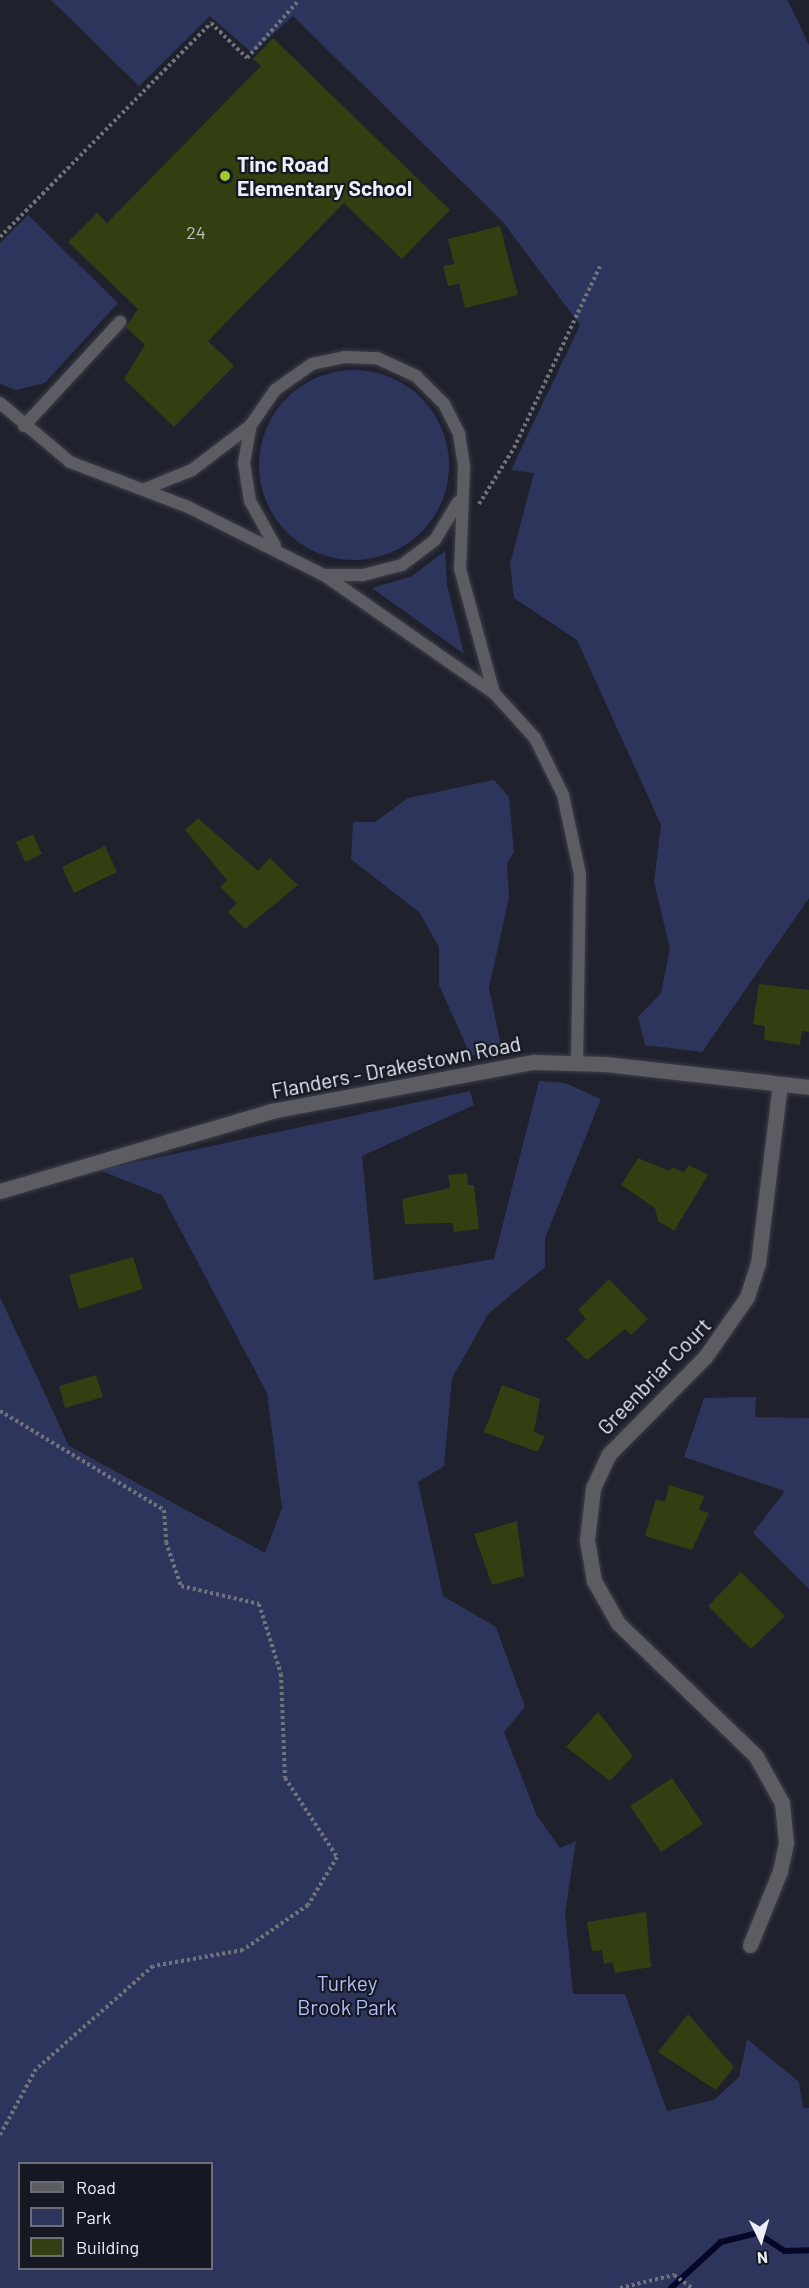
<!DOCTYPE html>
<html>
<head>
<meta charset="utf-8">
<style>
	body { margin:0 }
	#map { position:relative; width:809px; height:2288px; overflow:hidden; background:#1f212c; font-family:Barlow,sans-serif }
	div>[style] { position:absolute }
	.green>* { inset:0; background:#2e355d }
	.round { border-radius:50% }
	.stream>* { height:6px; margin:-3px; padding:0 3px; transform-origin:3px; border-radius:3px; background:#060629 }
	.building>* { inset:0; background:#313f11 }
	.path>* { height:4px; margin-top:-2px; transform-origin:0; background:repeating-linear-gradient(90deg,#71737c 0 3px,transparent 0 6px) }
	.roads { filter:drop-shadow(0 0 2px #3c3e48) drop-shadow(0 0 2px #3c3e48) }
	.service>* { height:12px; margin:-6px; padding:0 6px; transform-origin:6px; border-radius:6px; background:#5c5d63 }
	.minor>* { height:15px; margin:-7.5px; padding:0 7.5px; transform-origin:7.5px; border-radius:7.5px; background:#5c5d63 }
	.tertiary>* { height:15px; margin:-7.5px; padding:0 7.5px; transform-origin:7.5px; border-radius:7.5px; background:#5c5d63 }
	.dots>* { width:16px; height:16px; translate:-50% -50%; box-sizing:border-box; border:3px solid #151822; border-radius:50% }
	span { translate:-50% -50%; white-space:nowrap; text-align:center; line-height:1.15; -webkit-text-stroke:4.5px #151822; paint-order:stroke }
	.number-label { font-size:18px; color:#bec3be }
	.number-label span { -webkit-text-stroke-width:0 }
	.poi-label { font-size:21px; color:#edeff7; font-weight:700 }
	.left { translate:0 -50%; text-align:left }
	.street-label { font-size:21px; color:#edeff7 }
	.park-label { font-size:21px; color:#b2bef6 }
	.legend { position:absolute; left:18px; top:2162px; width:195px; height:108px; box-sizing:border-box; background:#151822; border:2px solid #6b6e77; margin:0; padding:8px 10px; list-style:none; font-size:18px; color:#edeff7 }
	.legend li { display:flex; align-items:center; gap:12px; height:30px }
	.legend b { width:30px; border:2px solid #6b6e77 }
	.north { position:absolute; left:731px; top:2210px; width:60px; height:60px; -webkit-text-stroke:4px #151822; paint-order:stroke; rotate:175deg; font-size:16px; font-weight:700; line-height:24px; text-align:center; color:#edeff7 }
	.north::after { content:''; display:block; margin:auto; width:21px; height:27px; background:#edeff7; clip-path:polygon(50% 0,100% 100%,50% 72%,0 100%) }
</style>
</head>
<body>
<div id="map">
	<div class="green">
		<div style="clip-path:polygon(51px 0,787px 0,791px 7px,809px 45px,809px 898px,702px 1052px,645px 1045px,638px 1017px,661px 993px,670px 949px,654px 882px,661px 825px,577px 640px,514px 598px,510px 564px,534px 473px,511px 470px,580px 325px,503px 222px,293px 16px,252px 53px,210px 16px,139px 86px)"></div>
		<div style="clip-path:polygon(28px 215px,118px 303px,45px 383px,16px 390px,0 384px,0 243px)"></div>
		<div class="round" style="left:259px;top:370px;width:190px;height:190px"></div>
		<div style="clip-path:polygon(445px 551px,447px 585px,464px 654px,372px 588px,412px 576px)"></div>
		<div style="clip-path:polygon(494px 780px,509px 797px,514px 852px,507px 864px,509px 897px,489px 988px,501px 1046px,471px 1056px,439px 985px,439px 947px,420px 913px,351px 859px,353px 822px,375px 822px,408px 798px)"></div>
		<div style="clip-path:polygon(evenodd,539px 1081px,565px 1083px,601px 1099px,545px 1238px,545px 1267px,488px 1314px,452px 1378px,444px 1466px,418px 1482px,443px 1596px,496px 1627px,525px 1707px,504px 1732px,537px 1816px,560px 1848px,576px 1841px,565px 1913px,573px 1994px,625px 1994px,667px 2111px,714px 2100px,739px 2077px,747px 2039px,799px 2082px,803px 2108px,809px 2108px,809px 2288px,0 2288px,0 1297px,69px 1446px,265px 1553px,282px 1508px,267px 1393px,162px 1195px,99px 1170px,470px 1091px,474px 1105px,362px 1156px,374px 1280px,494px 1259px,539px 1081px,20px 2164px,212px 2164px,212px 2268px,20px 2268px,20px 2164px)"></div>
		<div style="clip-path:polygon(756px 1397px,755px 1417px,809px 1418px,809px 1589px,753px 1533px,785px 1491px,684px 1457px,704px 1398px)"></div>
	</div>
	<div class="stream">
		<div style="left:671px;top:2288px;width:68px;rotate:-42.6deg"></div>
		<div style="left:721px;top:2242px;width:37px;rotate:-14deg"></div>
		<div style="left:757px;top:2233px;width:33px;rotate:33deg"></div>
		<div style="left:785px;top:2251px;width:24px;rotate:-2deg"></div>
	</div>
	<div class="building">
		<div style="clip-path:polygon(273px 38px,450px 210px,402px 259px,344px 203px,208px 341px,234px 366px,174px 427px,124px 379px,145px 345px,126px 327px,138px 309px,68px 242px,97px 213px,107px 223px,261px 66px,253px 59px)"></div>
		<div style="clip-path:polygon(500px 226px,518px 295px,465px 308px,459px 284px,448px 286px,443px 266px,454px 264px,448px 239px)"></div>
		<div style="clip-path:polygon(198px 818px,258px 871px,270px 858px,298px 885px,245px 929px,228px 912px,237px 903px,220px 887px,227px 880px,185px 830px)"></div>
		<div style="clip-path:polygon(33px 834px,42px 854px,25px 862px,16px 842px)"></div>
		<div style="clip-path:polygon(105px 846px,117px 872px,74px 893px,62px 867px)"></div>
		<div style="clip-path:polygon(759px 984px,809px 990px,809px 1032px,802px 1031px,800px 1045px,764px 1040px,765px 1026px,753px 1024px)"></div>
		<div style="clip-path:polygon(638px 1158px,669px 1171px,672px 1167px,684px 1172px,689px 1165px,708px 1175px,674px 1231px,658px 1221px,655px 1208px,621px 1185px)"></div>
		<div style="clip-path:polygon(467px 1173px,468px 1185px,474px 1185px,479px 1229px,454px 1232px,453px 1223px,405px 1224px,402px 1199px,450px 1188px,448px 1175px)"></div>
		<div style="clip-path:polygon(133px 1257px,143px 1289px,79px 1309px,69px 1275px)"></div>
		<div style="clip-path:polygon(609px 1279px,648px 1319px,631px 1335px,625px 1329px,587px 1360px,566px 1339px,586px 1319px,578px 1310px)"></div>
		<div style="clip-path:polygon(96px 1375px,103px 1397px,65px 1408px,59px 1386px)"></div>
		<div style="clip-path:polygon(502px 1385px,540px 1399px,534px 1432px,545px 1436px,538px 1452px,484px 1432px)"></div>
		<div style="clip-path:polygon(669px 1485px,704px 1496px,699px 1510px,709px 1513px,692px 1550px,645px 1536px,656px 1499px,665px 1502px)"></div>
		<div style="clip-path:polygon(517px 1521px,524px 1576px,492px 1585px,474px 1534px)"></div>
		<div style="clip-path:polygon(741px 1572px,785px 1616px,751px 1649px,708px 1606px)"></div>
		<div style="clip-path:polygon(598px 1712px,633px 1756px,610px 1781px,566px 1747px)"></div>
		<div style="clip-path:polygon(672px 1778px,703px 1824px,661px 1852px,630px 1806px)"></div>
		<div style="clip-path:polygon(646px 1912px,651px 1967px,615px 1973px,613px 1962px,604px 1964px,602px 1950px,592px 1951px,587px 1922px)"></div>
		<div style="clip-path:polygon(688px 2014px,734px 2067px,716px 2090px,658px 2052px)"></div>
	</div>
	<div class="path">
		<div style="left:0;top:237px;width:301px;rotate:-45.4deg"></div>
		<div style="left:211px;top:23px;width:50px;rotate:44.2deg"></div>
		<div style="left:247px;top:58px;width:78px;rotate:-48.1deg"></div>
		<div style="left:479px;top:504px;width:66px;rotate:-58deg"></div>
		<div style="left:514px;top:448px;width:201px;rotate:-64.7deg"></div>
		<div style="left:0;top:1411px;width:192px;rotate:31.1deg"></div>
		<div style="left:164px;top:1510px;width:32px;rotate:86deg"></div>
		<div style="left:166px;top:1542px;width:46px;rotate:71.2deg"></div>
		<div style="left:181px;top:1586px;width:80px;rotate:13deg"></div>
		<div style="left:259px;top:1604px;width:73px;rotate:72.6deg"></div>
		<div style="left:281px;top:1674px;width:104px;rotate:87.8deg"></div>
		<div style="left:285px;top:1778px;width:95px;rotate:56.6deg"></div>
		<div style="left:337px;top:1857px;width:56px;rotate:121.1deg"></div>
		<div style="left:308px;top:1905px;width:79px;rotate:145.3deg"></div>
		<div style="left:243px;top:1950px;width:91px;rotate:169.9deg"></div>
		<div style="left:153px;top:1966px;width:156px;rotate:138.6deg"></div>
		<div style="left:36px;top:2069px;width:75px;rotate:118.6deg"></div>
		<div style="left:620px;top:2288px;width:56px;rotate:-13.5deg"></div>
		<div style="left:674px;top:2275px;width:22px;rotate:36deg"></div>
	</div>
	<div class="roads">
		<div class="service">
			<div style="left:0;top:403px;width:92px;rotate:40.1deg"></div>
			<div style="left:70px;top:462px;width:126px;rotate:20.9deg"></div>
			<div style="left:188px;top:507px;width:152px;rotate:26.6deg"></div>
			<div style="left:324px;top:575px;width:207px;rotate:34.8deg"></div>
			<div style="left:494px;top:693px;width:61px;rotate:47.7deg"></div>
			<div style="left:535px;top:738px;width:64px;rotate:63.8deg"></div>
			<div style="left:563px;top:795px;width:81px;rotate:77.9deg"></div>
			<div style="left:580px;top:874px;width:187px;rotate:90.9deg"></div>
			<div style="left:24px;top:426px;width:142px;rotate:-47.3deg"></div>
			<div style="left:145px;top:489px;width:51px;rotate:-22deg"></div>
			<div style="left:192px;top:470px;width:74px;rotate:-37.3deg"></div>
			<div style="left:275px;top:546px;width:51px;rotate:-119.1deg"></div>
			<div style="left:250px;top:501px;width:38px;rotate:-99deg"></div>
			<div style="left:244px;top:463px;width:39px;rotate:-80deg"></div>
			<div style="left:251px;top:425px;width:42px;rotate:-55.6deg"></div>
			<div style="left:275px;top:390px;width:45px;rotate:-35.1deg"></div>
			<div style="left:312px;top:364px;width:33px;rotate:-12deg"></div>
			<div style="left:344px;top:357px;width:33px;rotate:2deg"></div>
			<div style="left:377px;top:358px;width:43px;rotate:24.8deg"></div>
			<div style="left:416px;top:376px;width:40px;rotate:45deg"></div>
			<div style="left:444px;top:404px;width:34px;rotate:63deg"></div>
			<div style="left:459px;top:434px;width:33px;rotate:81deg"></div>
			<div style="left:464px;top:467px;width:102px;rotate:92.2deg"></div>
			<div style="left:460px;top:569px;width:129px;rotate:74.7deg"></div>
			<div style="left:324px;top:575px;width:39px"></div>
			<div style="left:363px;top:575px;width:40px;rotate:-14.4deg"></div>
			<div style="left:402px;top:565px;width:41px;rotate:-37.1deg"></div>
			<div style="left:435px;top:540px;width:44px;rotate:-58.8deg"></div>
		</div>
		<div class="minor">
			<div style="left:750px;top:1945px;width:80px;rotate:-67.9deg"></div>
			<div style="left:780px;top:1871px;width:29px;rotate:-78deg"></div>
			<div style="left:786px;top:1843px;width:40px;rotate:-95.7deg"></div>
			<div style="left:782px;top:1803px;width:54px;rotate:-119deg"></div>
			<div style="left:756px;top:1756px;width:192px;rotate:-136.1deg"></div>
			<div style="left:618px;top:1623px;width:48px;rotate:-119.7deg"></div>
			<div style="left:594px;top:1581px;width:42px;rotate:-99.7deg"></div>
			<div style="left:587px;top:1540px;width:52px;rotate:-83.4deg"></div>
			<div style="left:593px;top:1488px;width:38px;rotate:-65deg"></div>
			<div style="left:609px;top:1454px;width:136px;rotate:-45.3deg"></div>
			<div style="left:705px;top:1357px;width:73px;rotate:-55deg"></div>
			<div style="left:747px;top:1297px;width:36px;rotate:-72deg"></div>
			<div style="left:758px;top:1263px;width:180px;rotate:-83deg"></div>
		</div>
		<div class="tertiary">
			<div style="left:0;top:1191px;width:283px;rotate:-16.4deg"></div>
			<div style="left:271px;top:1111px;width:268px;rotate:-10.6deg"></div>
			<div style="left:534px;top:1062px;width:71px;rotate:1.6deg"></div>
			<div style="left:605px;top:1064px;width:205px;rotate:6.4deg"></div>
		</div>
	</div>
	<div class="dots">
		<div style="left:225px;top:176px;background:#a0c92c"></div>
	</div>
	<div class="number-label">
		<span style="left:196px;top:232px">24</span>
	</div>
	<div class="poi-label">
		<span class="left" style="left:237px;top:176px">Tinc Road<br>Elementary School</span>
	</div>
	<div class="street-label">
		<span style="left:396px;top:1067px;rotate:-11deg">Flanders - Drakestown Road</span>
		<span style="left:654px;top:1376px;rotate:-46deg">Greenbriar Court</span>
	</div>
	<div class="park-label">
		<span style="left:347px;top:1995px">Turkey<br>Brook Park</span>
	</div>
	<ul class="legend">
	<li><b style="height:8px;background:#5c5d63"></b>Road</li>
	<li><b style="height:16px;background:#2e355d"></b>Park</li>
	<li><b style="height:16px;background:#313f11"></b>Building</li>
	</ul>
	<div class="north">N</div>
</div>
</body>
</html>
